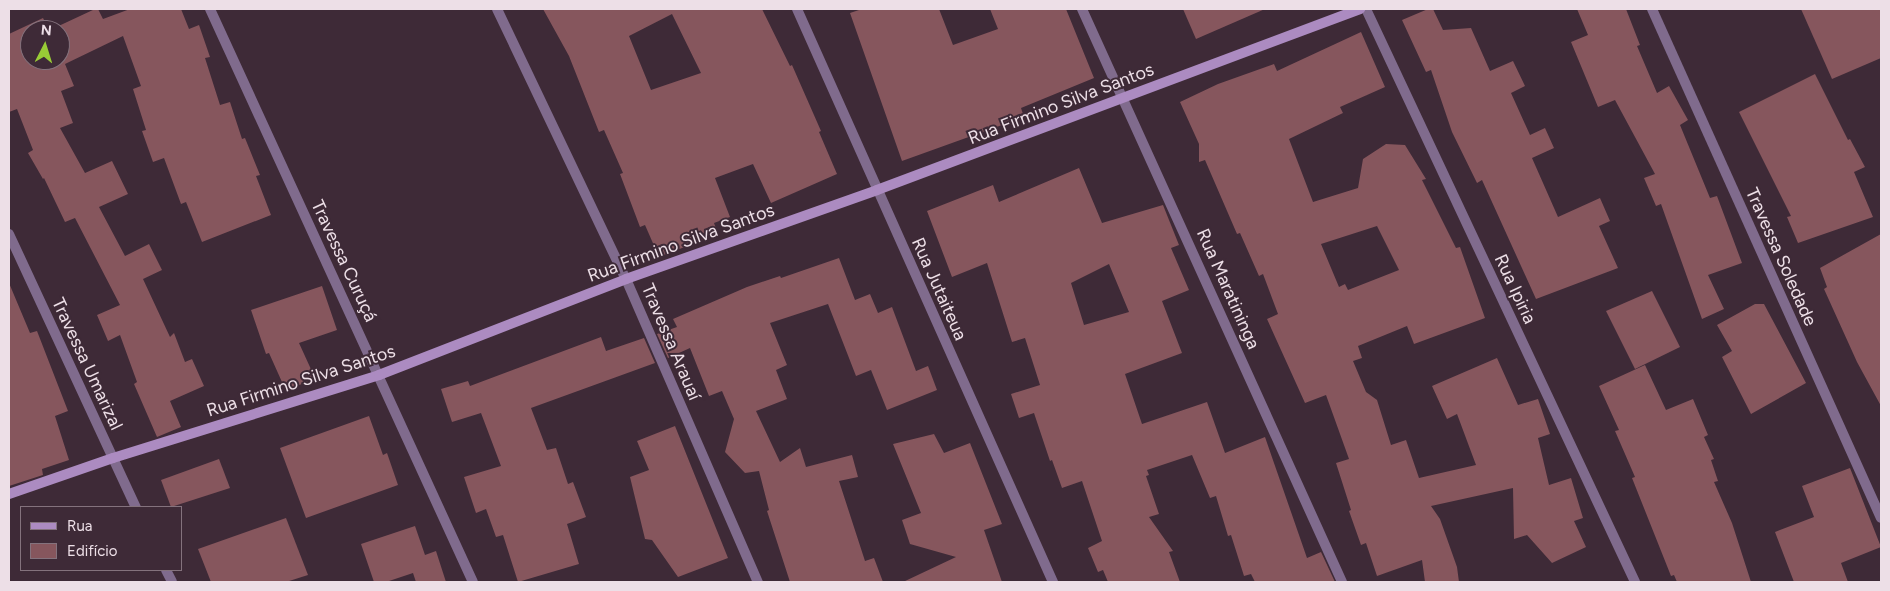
<!DOCTYPE html>
<html>
<head>
<meta charset="utf-8">
<style>
	body { margin:0 }
	#map { position:relative; width:1890px; height:591px; overflow:hidden; background:#3e2a37; font-family:Figtree,sans-serif }
	div>[style] { position:absolute }
	.building>* { inset:0; background:#86565d }
	.street>* { height:10px; margin:-5px; padding:0 5px; transform-origin:5px; border-radius:5px; background:#806b8d }
	.secondary>* { height:10px; margin:-5px; padding:0 5px; transform-origin:5px; border-radius:5px; background:#ac8bc1 }
	span { translate:-50% -50%; white-space:nowrap; text-align:center; line-height:1.15; -webkit-text-stroke:4px #3e2a37; paint-order:stroke }
	.street-label { font-size:18px; color:#eddfe7 }
	.frame { position:absolute; inset:0; border:10px solid #eddfe7; pointer-events:none }
	.legend { position:absolute; left:20px; top:506px; width:162px; height:65px; box-sizing:border-box; background:#3e2a37; border:1px solid #84727d; margin:0; padding:6px 9px; list-style:none; font-size:15px; color:#eddfe7 }
	.legend li { display:flex; align-items:center; gap:10px; height:25px }
	.legend b { width:25px; border:1px solid #84727d }
	.north { position:absolute; left:20px; top:20px; width:50px; height:50px; box-sizing:border-box; background:#3e2a37; border:1px solid #84727d; border-radius:50%; rotate:5deg; font-size:14px; font-weight:700; line-height:20px; text-align:center; color:#eddfe7 }
	.north::after { content:''; display:block; margin:auto; width:18px; height:22px; background:#99cb36; clip-path:polygon(50% 0,100% 100%,50% 72%,0 100%) }
</style>
</head>
<body>
<div id="map">
	<div class="building">
		<div style="clip-path:polygon(95px 9px,98px 9px,103px 19px,130px 9px,181px 9px,189px 29px,199px 25px,210px 57px,205px 58px,220px 105px,230px 102px,242px 139px,245px 138px,260px 175px,256px 176px,271px 215px,202px 242px,186px 202px,181px 204px,164px 158px,153px 162px,142px 131px,146px 130px,133px 89px,141px 86px,123px 36px,65px 64px,74px 86px,61px 91px,73px 123px,60px 128px,85px 173px,112px 161px,128px 194px,99px 207px,125px 256px,149px 244px,162px 270px,143px 279px,170px 337px,174px 333px,185px 362px,192px 359px,204px 386px,170px 401px,181px 427px,157px 437px,134px 384px,137px 382px,120px 335px,108px 341px,97px 315px,120px 305px,75px 218px,65px 222px,44px 178px,43px 179px,28px 153px,33px 150px,17px 109px,9px 112px,9px 34px,43px 18px,49px 30px,30px 30px,30px 60px,60px 60px,60px 30px,50px 30px)"></div>
		<div style="clip-path:polygon(evenodd,543px 9px,762px 9px,790px 66px,792px 65px,821px 131px,819px 132px,837px 174px,771px 203px,753px 164px,715px 178px,730px 217px,714px 223px,718px 234px,659px 257px,645px 225px,640px 227px,620px 174px,623px 173px,604px 130px,599px 132px,569px 56px,543px 9px,672px 14px,701px 73px,651px 90px,629px 36px,672px 14px)"></div>
		<div style="clip-path:polygon(862px 9px,939px 9px,953px 45px,998px 29px,990px 9px,1066px 9px,1094px 78px,1021px 108px,1024px 117px,902px 161px,850px 13px)"></div>
		<div style="clip-path:polygon(1183px 9px,1265px 9px,1196px 39px)"></div>
		<div style="clip-path:polygon(1428px 9px,1433px 9px,1443px 30px,1471px 28px,1490px 71px,1513px 61px,1525px 86px,1511px 93px,1530px 135px,1545px 128px,1554px 148px,1532px 158px,1558px 217px,1600px 198px,1610px 221px,1599px 226px,1618px 268px,1536px 299px,1482px 180px,1477px 183px,1452px 132px,1431px 70px,1426px 72px,1402px 20px)"></div>
		<div style="clip-path:polygon(1577px 9px,1626px 9px,1640px 45px,1637px 46px,1657px 93px,1669px 86px,1688px 120px,1680px 125px,1710px 198px,1717px 196px,1742px 263px,1708px 275px,1724px 309px,1702px 319px,1661px 204px,1656px 206px,1644px 178px,1655px 174px,1615px 100px,1598px 107px,1571px 42px,1588px 35px)"></div>
		<div style="clip-path:polygon(1801px 9px,1881px 9px,1881px 58px,1832px 79px)"></div>
		<div style="clip-path:polygon(evenodd,1361px 32px,1385px 87px,1340px 107px,1343px 113px,1289px 139px,1313px 202px,1358px 188px,1363px 159px,1386px 144px,1405px 145px,1426px 179px,1422px 180px,1456px 248px,1460px 247px,1485px 318px,1414px 344px,1407px 326px,1358px 346px,1362px 358px,1353px 361px,1366px 392px,1377px 400px,1391px 445px,1406px 440px,1419px 478px,1476px 465px,1457px 414px,1447px 419px,1432px 386px,1497px 358px,1518px 405px,1538px 399px,1550px 434px,1538px 438px,1549px 485px,1571px 478px,1583px 518px,1574px 521px,1586px 547px,1552px 563px,1527px 535px,1514px 539px,1513px 488px,1431px 506px,1440px 519px,1457px 567px,1459px 582px,1425px 582px,1422px 560px,1377px 576px,1366px 543px,1361px 545px,1349px 511px,1351px 510px,1336px 463px,1349px 459px,1326px 395px,1305px 403px,1267px 319px,1278px 314px,1263px 274px,1259px 276px,1240px 233px,1237px 234px,1205px 160px,1199px 162px,1199px 144px,1180px 102px,1218px 84px,1274px 64px,1277px 71px,1361px 32px,1377px 226px,1399px 270px,1348px 290px,1345px 284px,1339px 287px,1321px 244px,1377px 226px)"></div>
		<div style="clip-path:polygon(1815px 74px,1848px 140px,1850px 139px,1865px 167px,1854px 172px,1873px 217px,1798px 243px,1787px 217px,1791px 216px,1739px 112px)"></div>
		<div style="clip-path:polygon(evenodd,1079px 168px,1102px 223px,1163px 205px,1179px 245px,1171px 248px,1189px 290px,1162px 301px,1182px 353px,1125px 374px,1142px 424px,1207px 402px,1225px 453px,1265px 437px,1307px 558px,1321px 552px,1335px 582px,1255px 582px,1251px 574px,1244px 576px,1231px 535px,1228px 536px,1216px 496px,1210px 498px,1192px 455px,1147px 470px,1149px 475px,1146px 476px,1159px 514px,1149px 517px,1173px 551px,1169px 552px,1180px 582px,1108px 582px,1103px 570px,1098px 572px,1088px 548px,1102px 541px,1082px 481px,1062px 488px,1052px 460px,1050px 461px,1034px 413px,1019px 418px,1011px 394px,1040px 385px,1025px 338px,1012px 342px,987px 263px,952px 277px,927px 211px,993px 185px,999px 202px,1079px 168px,1109px 264px,1129px 312px,1084px 325px,1071px 283px,1109px 264px)"></div>
		<div style="clip-path:polygon(1881px 234px,1881px 406px,1857px 362px,1824px 289px,1827px 287px,1820px 268px)"></div>
		<div style="clip-path:polygon(839px 258px,855px 300px,870px 294px,878px 313px,892px 307px,916px 371px,928px 366px,937px 390px,887px 410px,871px 370px,856px 376px,828px 304px,770px 323px,787px 365px,776px 370px,787px 399px,756px 411px,780px 462px,800px 448px,806px 467px,852px 455px,858px 477px,839px 481px,865px 561px,874px 558px,883px 582px,790px 582px,767px 511px,769px 510px,759px 471px,745px 473px,725px 452px,734px 419px,722px 391px,709px 396px,690px 348px,668px 358px,657px 334px,677px 327px,673px 319px,747px 287px,780px 276px,781px 278px)"></div>
		<div style="clip-path:polygon(9px 283px,30px 333px,37px 331px,68px 411px,55px 416px,69px 460px,42px 469px,43px 475px,9px 486px)"></div>
		<div style="clip-path:polygon(322px 286px,337px 330px,299px 343px,315px 378px,286px 391px,269px 353px,266px 354px,251px 310px)"></div>
		<div style="clip-path:polygon(1652px 291px,1680px 347px,1635px 369px,1606px 311px)"></div>
		<div style="clip-path:polygon(1755px 304px,1764px 304px,1806px 383px,1751px 414px,1722px 357px,1732px 351px,1717px 325px)"></div>
		<div style="clip-path:polygon(601px 337px,606px 351px,644px 338px,655px 363px,531px 408px,547px 450px,556px 448px,568px 484px,573px 482px,586px 517px,567px 524px,579px 564px,518px 582px,503px 535px,496px 537px,486px 509px,476px 513px,464px 477px,501px 466px,481px 413px,452px 422px,441px 389px,468px 381px,470px 386px)"></div>
		<div style="clip-path:polygon(1645px 365px,1666px 410px,1693px 399px,1708px 435px,1704px 437px,1714px 459px,1711px 460px,1718px 481px,1714px 482px,1732px 523px,1751px 582px,1677px 582px,1674px 575px,1671px 576px,1632px 478px,1635px 477px,1615px 431px,1619px 430px,1599px 386px)"></div>
		<div style="clip-path:polygon(369px 416px,383px 455px,387px 453px,398px 485px,306px 518px,280px 448px)"></div>
		<div style="clip-path:polygon(675px 426px,728px 558px,678px 577px,652px 540px,645px 539px,630px 477px,649px 470px,637px 441px)"></div>
		<div style="clip-path:polygon(934px 434px,944px 453px,970px 443px,1002px 524px,984px 530px,1002px 582px,903px 582px,956px 557px,910px 544px,902px 520px,921px 513px,893px 444px)"></div>
		<div style="clip-path:polygon(219px 459px,230px 488px,171px 507px,161px 480px)"></div>
		<div style="clip-path:polygon(1850px 468px,1881px 547px,1841px 563px,1848px 582px,1794px 582px,1775px 532px,1814px 517px,1802px 486px)"></div>
		<div style="clip-path:polygon(286px 518px,308px 575px,286px 582px,211px 582px,198px 549px)"></div>
		<div style="clip-path:polygon(415px 526px,425px 555px,436px 551px,446px 582px,416px 582px,413px 573px,386px 582px,374px 582px,361px 544px)"></div>
	</div>
	<div class="street">
		<div style="left:210px;top:9px;width:630px;rotate:65.35deg"></div>
		<div style="left:497px;top:9px;width:299px;rotate:64.5deg"></div>
		<div style="left:626px;top:279px;width:331px;rotate:66.5deg"></div>
		<div style="left:797px;top:9px;width:628px;rotate:65.93deg"></div>
		<div style="left:1082px;top:9px;width:629px;rotate:65.59deg"></div>
		<div style="left:1366px;top:9px;width:633px;rotate:64.85deg"></div>
		<div style="left:1652px;top:9px;width:558px;rotate:65.78deg"></div>
		<div style="left:9px;top:234px;width:301px;rotate:65.1deg"></div>
		<div style="left:166px;top:570px;width:13px;rotate:63deg"></div>
	</div>
	<div class="secondary">
		<div style="left:9px;top:494px;width:110px;rotate:-19.1deg"></div>
		<div style="left:113px;top:458px;width:279px;rotate:-17.3deg"></div>
		<div style="left:379px;top:375px;width:265px;rotate:-21.2deg"></div>
		<div style="left:626px;top:279px;width:266px;rotate:-19.5deg"></div>
		<div style="left:877px;top:190px;width:516px;rotate:-20.54deg"></div>
	</div>
	<div class="street-label">
		<span style="left:1061px;top:104px;rotate:-21deg">Rua Firmino Silva Santos</span>
		<span style="left:681px;top:243px;rotate:-20deg">Rua Firmino Silva Santos</span>
		<span style="left:1781px;top:257px;rotate:66deg">Travessa Soledade</span>
		<span style="left:344px;top:261px;rotate:65deg">Travessa Curuçá</span>
		<span style="left:939px;top:289px;rotate:66deg">Rua Jutaiteua</span>
		<span style="left:1228px;top:289px;rotate:66deg">Rua Maratininga</span>
		<span style="left:1515px;top:289px;rotate:65deg">Rua Ipiria</span>
		<span style="left:671px;top:342px;rotate:67deg">Travessa Arauaí</span>
		<span style="left:87px;top:364px;rotate:65deg">Travessa Umarizal</span>
		<span style="left:301px;top:381px;rotate:-18deg">Rua Firmino Silva Santos</span>
	</div>
	<div class="frame"></div>
	<ul class="legend">
	<li><b style="height:6px;background:#ac8bc1"></b>Rua</li>
	<li><b style="height:14px;background:#86565d"></b>Edifício</li>
	</ul>
	<div class="north">N</div>
</div>
</body>
</html>
